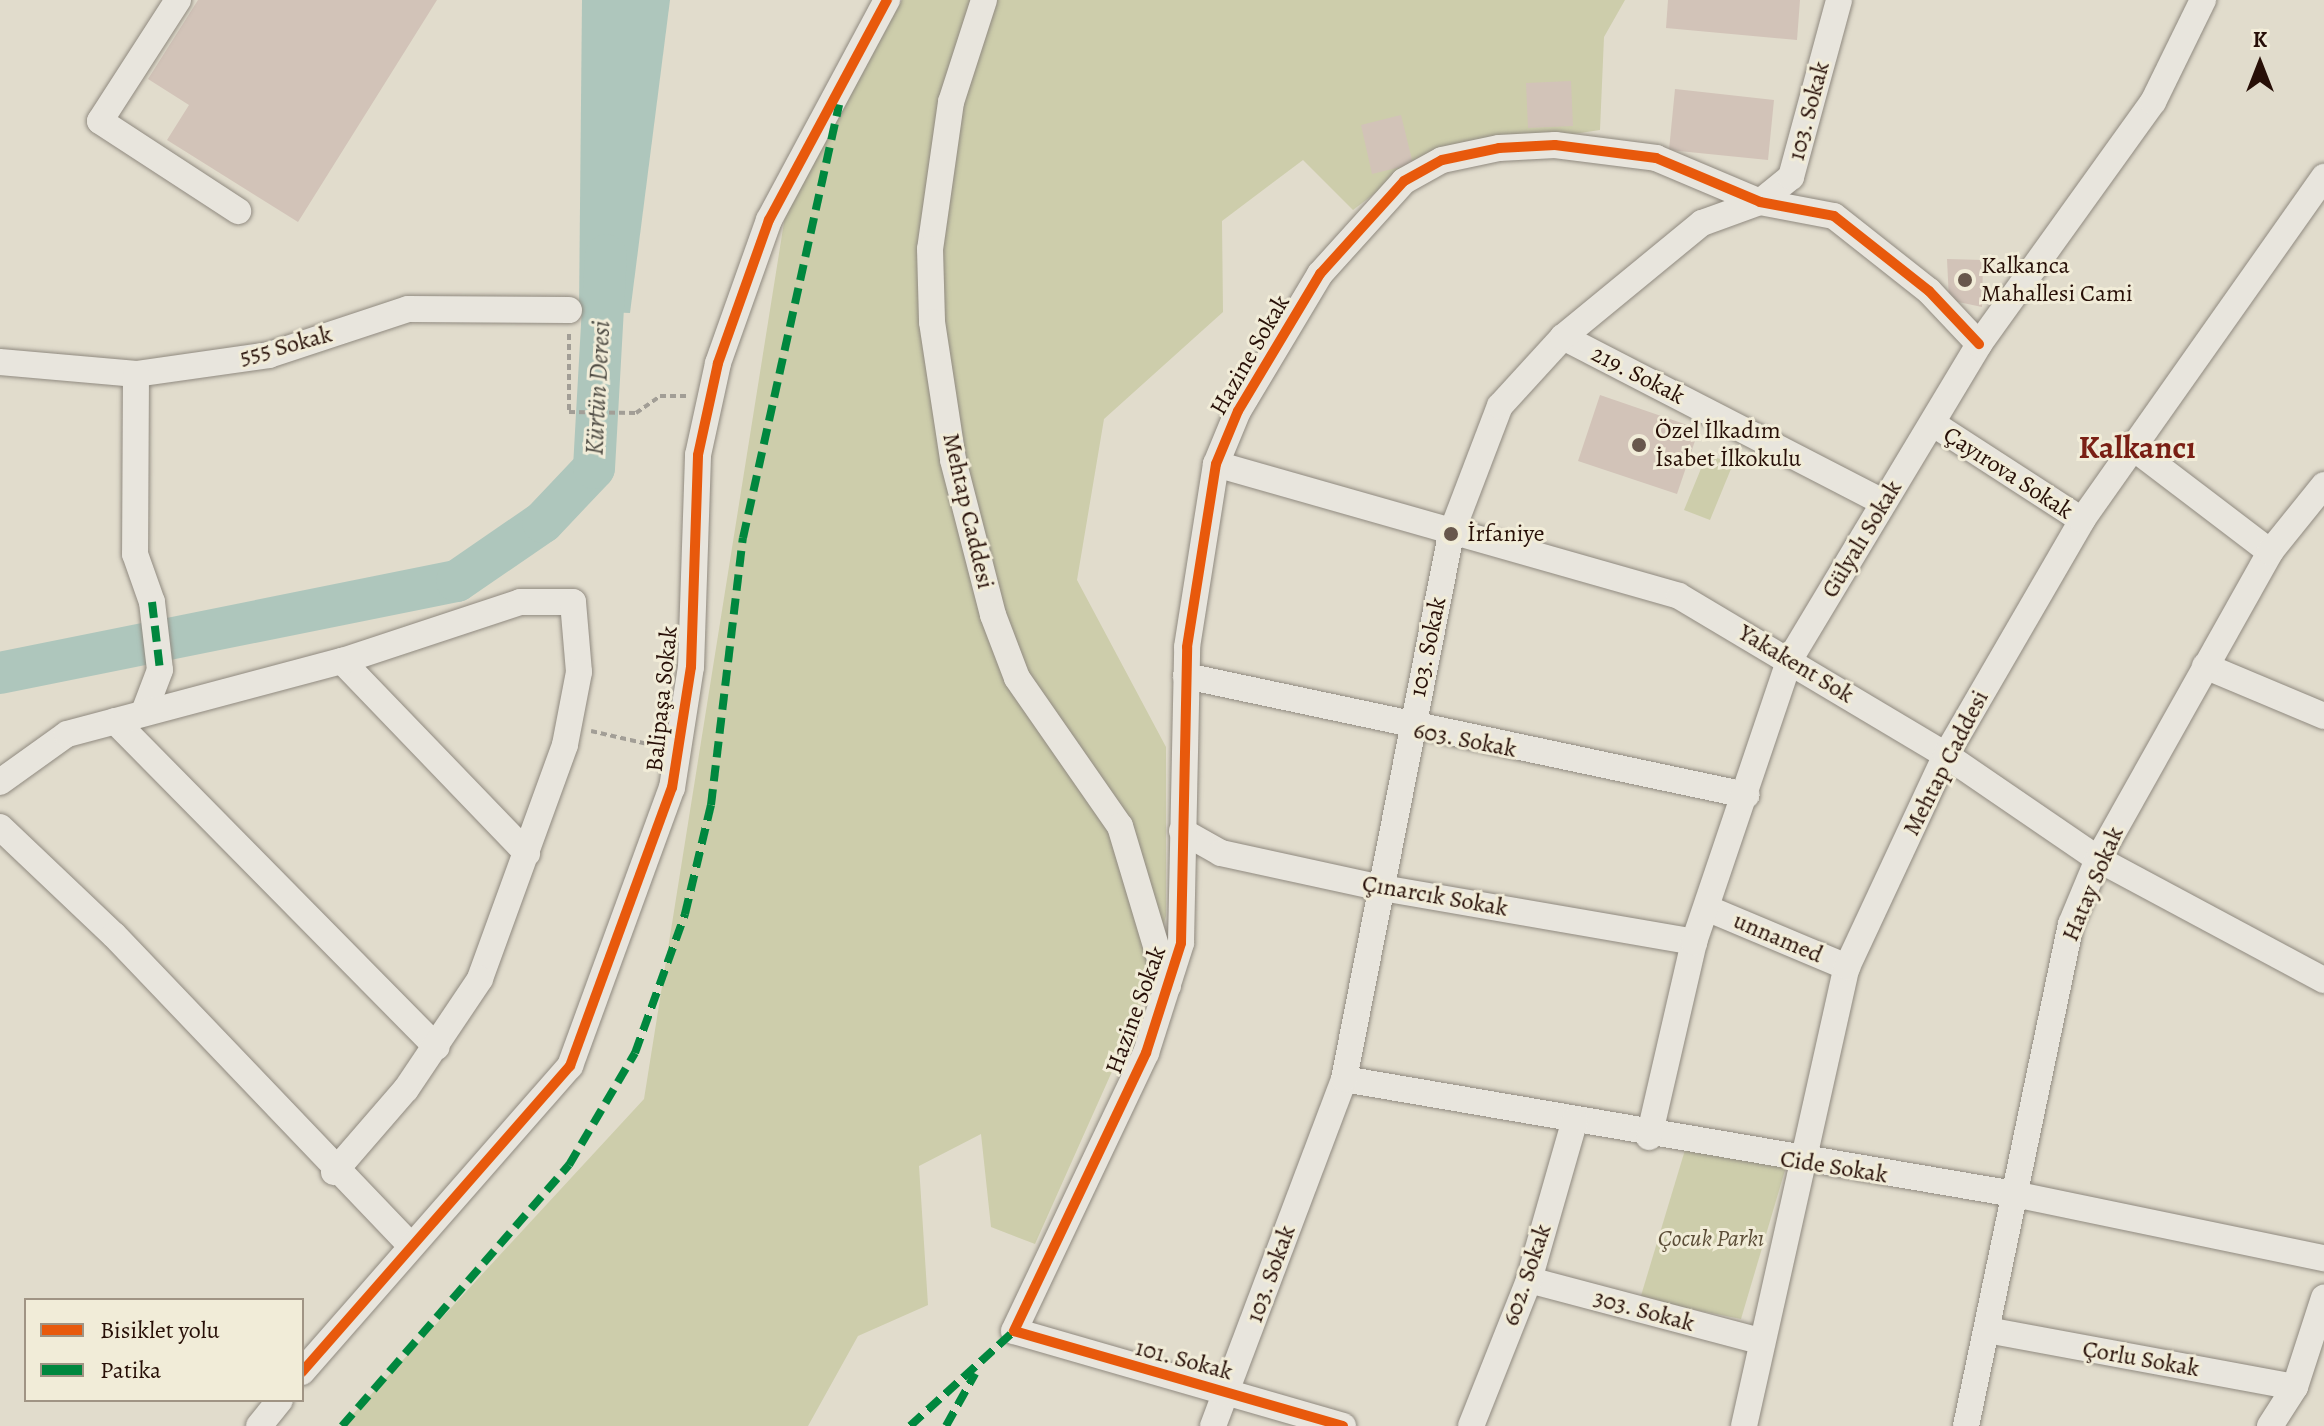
<!DOCTYPE html>
<html>
<head>
<meta charset="utf-8">
<style>
	body { margin:0 }
	#map { position:relative; width:2324px; height:1426px; overflow:hidden; background:#e1dccc; font-family:Alegreya,serif }
	div>[style] { position:absolute }
	.green>* { inset:0; background:#cdcdab }
	.water>* { inset:0; background:#aec6bc }
	.river>* { height:42px; margin:-21px; padding:0 21px; transform-origin:21px; border-radius:21px; background:#aec6bc }
	.building>* { inset:0; background:#d2c3b8 }
	.path>* { height:4px; margin-top:-2px; transform-origin:0; background:repeating-linear-gradient(90deg,#a29e96 0 6px,transparent 0 10px) }
	.roads { filter:drop-shadow(0 0 2px #908a80) drop-shadow(0 0 2px #908a80) }
	.minor>* { height:26px; margin:-13px; padding:0 13px; transform-origin:13px; border-radius:13px; background:#e8e5dd }
	.quiet>* { height:8px; margin-top:-4px; transform-origin:0; background:repeating-linear-gradient(90deg,#00873e 0 16px,transparent 0 24px) }
	.cycleway>* { height:10px; margin:-5px; padding:0 5px; transform-origin:5px; border-radius:5px; background:#e8590c }
	.dots>* { width:22px; height:22px; translate:-50% -50%; box-sizing:border-box; border:4px solid #f1ecd8; border-radius:50% }
	span { translate:-50% -50%; white-space:nowrap; text-align:center; line-height:1.15; -webkit-text-stroke:6px #f1ecd8; paint-order:stroke }
	.street-label { font-size:24px; color:#270f07 }
	.poi-label { font-size:24px; color:#270f07 }
	.left { translate:0 -50%; text-align:left }
	.park-label { font-size:24px; color:#5b4d37; font-style:italic }
	.water-label { font-size:26px; color:#4f4c44; font-style:italic }
	.district-label { font-size:32px; color:#7a1f14; font-weight:700 }
	.legend { position:absolute; left:24px; top:1298px; width:280px; height:104px; box-sizing:border-box; background:#f1ecd8; border:2px solid #a09484; margin:0; padding:10px 14px; list-style:none; font-size:24px; color:#270f07 }
	.legend li { display:flex; align-items:center; gap:16px; height:40px }
	.legend b { width:40px; border:2px solid #a09484 }
	.north { position:absolute; left:2220px; top:24px; width:80px; height:80px; -webkit-text-stroke:6px #f1ecd8; paint-order:stroke; rotate:0deg; font-size:22px; font-weight:700; line-height:32px; text-align:center; color:#270f07 }
	.north::after { content:''; display:block; margin:auto; width:28px; height:36px; background:#270f07; clip-path:polygon(50% 0,100% 100%,50% 72%,0 100%) }
</style>
</head>
<body>
<div id="map">
	<div class="green">
		<div style="clip-path:polygon(902px 0,1625px 0,1604px 37px,1600px 130px,1422px 157px,1353px 210px,1303px 160px,1222px 221px,1223px 312px,1104px 419px,1077px 580px,1166px 747px,1166px 916px,1139px 1011px,1035px 1244px,991px 1227px,981px 1134px,919px 1166px,928px 1305px,858px 1336px,808px 1426px,342px 1426px,644px 1099px,785px 216px)"></div>
		<div style="clip-path:polygon(1707px 454px,1733px 464px,1710px 520px,1684px 510px)"></div>
		<div style="clip-path:polygon(1685px 1150px,1786px 1167px,1741px 1319px,1640px 1299px)"></div>
	</div>
	<div class="water">
		<div style="clip-path:polygon(582px 0,670px 0,630px 313px,579px 311px)"></div>
	</div>
	<div class="river">
		<div style="left:0;top:673px;width:466px;rotate:-11.4deg"></div>
		<div style="left:457px;top:581px;width:104px;rotate:-34.5deg"></div>
		<div style="left:543px;top:522px;width:74px;rotate:-46.6deg"></div>
		<div style="left:594px;top:468px;width:213px;rotate:-86.8deg"></div>
	</div>
	<div class="building">
		<div style="clip-path:polygon(198px 0,437px 0,298px 222px,167px 140px,189px 105px,148px 79px)"></div>
		<div style="clip-path:polygon(1668px 0,1800px 0,1797px 40px,1666px 28px)"></div>
		<div style="clip-path:polygon(1571px 81px,1573px 126px,1528px 128px,1526px 83px)"></div>
		<div style="clip-path:polygon(1675px 89px,1774px 100px,1768px 160px,1669px 150px)"></div>
		<div style="clip-path:polygon(1401px 115px,1413px 164px,1372px 174px,1361px 125px)"></div>
		<div style="clip-path:polygon(1947px 259px,1983px 260px,1982px 307px,1949px 300px)"></div>
		<div style="clip-path:polygon(1600px 395px,1699px 429px,1677px 494px,1578px 461px)"></div>
	</div>
	<div class="path">
		<div style="left:569px;top:334px;width:78px;rotate:90deg"></div>
		<div style="left:569px;top:412px;width:67px;rotate:0.9deg"></div>
		<div style="left:636px;top:413px;width:29px;rotate:-35deg"></div>
		<div style="left:660px;top:396px;width:28px"></div>
		<div style="left:591px;top:731px;width:67px;rotate:13deg"></div>
	</div>
	<div class="roads">
		<div class="minor">
			<div style="left:178px;top:0;width:144px;rotate:122.8deg"></div>
			<div style="left:100px;top:121px;width:165px;rotate:33.1deg"></div>
			<div style="left:984px;top:0;width:107px;rotate:107.9deg"></div>
			<div style="left:951px;top:102px;width:148px;rotate:98.1deg"></div>
			<div style="left:930px;top:249px;width:73px;rotate:88.4deg"></div>
			<div style="left:932px;top:322px;width:140px;rotate:81.3deg"></div>
			<div style="left:953px;top:460px;width:160px;rotate:75.5deg"></div>
			<div style="left:993px;top:615px;width:67px;rotate:69.1deg"></div>
			<div style="left:1017px;top:678px;width:180px;rotate:55.2deg"></div>
			<div style="left:1120px;top:826px;width:167px;rotate:73.3deg"></div>
			<div style="left:1563px;top:337px;width:360px;rotate:27.3deg"></div>
			<div style="left:0;top:362px;width:137px;rotate:5deg"></div>
			<div style="left:136px;top:374px;width:134px;rotate:-8.1deg"></div>
			<div style="left:269px;top:355px;width:146px;rotate:-18.3deg"></div>
			<div style="left:408px;top:309px;width:161px;rotate:0.4deg"></div>
			<div style="left:136px;top:374px;width:180px;rotate:90.3deg"></div>
			<div style="left:135px;top:554px;width:51px;rotate:70.5deg"></div>
			<div style="left:152px;top:602px;width:68px;rotate:83.3deg"></div>
			<div style="left:160px;top:670px;width:45px;rotate:110.9deg"></div>
			<div style="left:1935px;top:425px;width:175px;rotate:32.9deg"></div>
			<div style="left:2131px;top:446px;width:175px;rotate:37.3deg"></div>
			<div style="left:1216px;top:464px;width:481px;rotate:15.9deg"></div>
			<div style="left:1679px;top:596px;width:311px;rotate:30.8deg"></div>
			<div style="left:1946px;top:755px;width:184px;rotate:34.4deg"></div>
			<div style="left:2098px;top:859px;width:256px;rotate:28.2deg"></div>
			<div style="left:342px;top:661px;width:267px;rotate:46.1deg"></div>
			<div style="left:2205px;top:666px;width:129px;rotate:22.8deg"></div>
			<div style="left:1186px;top:676px;width:573px;rotate:12deg"></div>
			<div style="left:115px;top:721px;width:458px;rotate:45.4deg"></div>
			<div style="left:0;top:782px;width:82px;rotate:-35.6deg"></div>
			<div style="left:67px;top:734px;width:285px;rotate:-14.9deg"></div>
			<div style="left:342px;top:661px;width:188px;rotate:-18.3deg"></div>
			<div style="left:520px;top:602px;width:53px"></div>
			<div style="left:573px;top:602px;width:70px;rotate:85.1deg"></div>
			<div style="left:579px;top:672px;width:74px;rotate:100.9deg"></div>
			<div style="left:565px;top:745px;width:249px;rotate:110deg"></div>
			<div style="left:480px;top:979px;width:133px;rotate:123.9deg"></div>
			<div style="left:406px;top:1089px;width:110px;rotate:130.9deg"></div>
			<div style="left:0;top:827px;width:157px;rotate:43.5deg"></div>
			<div style="left:114px;top:935px;width:427px;rotate:46.3deg"></div>
			<div style="left:1182px;top:831px;width:45px;rotate:29.4deg"></div>
			<div style="left:1221px;top:853px;width:165px;rotate:12.3deg"></div>
			<div style="left:1382px;top:888px;width:317px;rotate:9.8deg"></div>
			<div style="left:1709px;top:909px;width:150px;rotate:22.8deg"></div>
			<div style="left:1344px;top:1079px;width:680px;rotate:9.74deg"></div>
			<div style="left:2014px;top:1194px;width:317px;rotate:11.7deg"></div>
			<div style="left:1649px;top:1137px;width:200px;rotate:-77deg"></div>
			<div style="left:1694px;top:942px;width:299px;rotate:-71.3deg"></div>
			<div style="left:1790px;top:659px;width:367px;rotate:-59deg"></div>
			<div style="left:1979px;top:344px;width:298px;rotate:-54.3deg"></div>
			<div style="left:2153px;top:102px;width:114px;rotate:-63.9deg"></div>
			<div style="left:1529px;top:1280px;width:239px;rotate:14.8deg"></div>
			<div style="left:1987px;top:1330px;width:313px;rotate:10.5deg"></div>
			<div style="left:302px;top:1372px;width:407px;rotate:-48.8deg"></div>
			<div style="left:570px;top:1066px;width:296px;rotate:-69.9deg"></div>
			<div style="left:672px;top:788px;width:122px;rotate:-81.1deg"></div>
			<div style="left:691px;top:667px;width:212px;rotate:-88.1deg"></div>
			<div style="left:698px;top:455px;width:94px;rotate:-77.7deg"></div>
			<div style="left:718px;top:363px;width:152px;rotate:-70.4deg"></div>
			<div style="left:769px;top:220px;width:250px;rotate:-61.8deg"></div>
			<div style="left:259px;top:1426px;width:33px;rotate:-51deg"></div>
			<div style="left:1213px;top:1426px;width:371px;rotate:-69.3deg"></div>
			<div style="left:1344px;top:1079px;width:555px;rotate:-78.89deg"></div>
			<div style="left:1451px;top:534px;width:137px;rotate:-69.1deg"></div>
			<div style="left:1500px;top:406px;width:93px;rotate:-47.6deg"></div>
			<div style="left:1563px;top:337px;width:180px;rotate:-39.4deg"></div>
			<div style="left:1702px;top:223px;width:62px;rotate:-19.9deg"></div>
			<div style="left:1760px;top:202px;width:40px;rotate:-39deg"></div>
			<div style="left:1791px;top:177px;width:183px;rotate:-74.8deg"></div>
			<div style="left:1343px;top:1426px;width:342px;rotate:-163.9deg"></div>
			<div style="left:1014px;top:1331px;width:308px;rotate:-64.6deg"></div>
			<div style="left:1146px;top:1053px;width:115px;rotate:-72.3deg"></div>
			<div style="left:1181px;top:943px;width:296px;rotate:-88.8deg"></div>
			<div style="left:1187px;top:647px;width:185px;rotate:-81deg"></div>
			<div style="left:1216px;top:464px;width:57px;rotate:-67.5deg"></div>
			<div style="left:1238px;top:411px;width:160px;rotate:-59.1deg"></div>
			<div style="left:1320px;top:274px;width:125px;rotate:-47.9deg"></div>
			<div style="left:1404px;top:181px;width:43px;rotate:-28.9deg"></div>
			<div style="left:1442px;top:160px;width:58px;rotate:-11.9deg"></div>
			<div style="left:1499px;top:148px;width:56px;rotate:-3.1deg"></div>
			<div style="left:1555px;top:145px;width:102px;rotate:7.3deg"></div>
			<div style="left:1656px;top:158px;width:113px;rotate:22.9deg"></div>
			<div style="left:1760px;top:202px;width:75px;rotate:10.7deg"></div>
			<div style="left:1834px;top:216px;width:121px;rotate:38.3deg"></div>
			<div style="left:1929px;top:291px;width:73px;rotate:46.7deg"></div>
			<div style="left:1471px;top:1426px;width:157px;rotate:-68.3deg"></div>
			<div style="left:1529px;top:1280px;width:166px;rotate:-74deg"></div>
			<div style="left:1744px;top:1426px;width:470px;rotate:-77.4deg"></div>
			<div style="left:1847px;top:967px;width:234px;rotate:-65deg"></div>
			<div style="left:1946px;top:755px;width:272px;rotate:-59.9deg"></div>
			<div style="left:2082px;top:520px;width:420px;rotate:-54.8deg"></div>
			<div style="left:1966px;top:1426px;width:513px;rotate:-78.19deg"></div>
			<div style="left:2071px;top:924px;width:70px;rotate:-67.4deg"></div>
			<div style="left:2098px;top:859px;width:352px;rotate:-60.7deg"></div>
			<div style="left:2270px;top:552px;width:86px;rotate:-51.1deg"></div>
			<div style="left:2270px;top:1426px;width:46px;rotate:-57.3deg"></div>
			<div style="left:2295px;top:1387px;width:94px;rotate:-72deg"></div>
		</div>
	</div>
	<div class="quiet">
		<div style="left:152px;top:602px;width:68px;rotate:83.3deg"></div>
		<div style="left:342px;top:1426px;width:346px;rotate:-49deg"></div>
		<div style="left:569px;top:1165px;width:130px;rotate:-59.5deg"></div>
		<div style="left:635px;top:1053px;width:148px;rotate:-70.2deg"></div>
		<div style="left:685px;top:914px;width:112px;rotate:-76.6deg"></div>
		<div style="left:711px;top:805px;width:269px;rotate:-83.2deg"></div>
		<div style="left:743px;top:538px;width:444px;rotate:-77.5deg"></div>
		<div style="left:910px;top:1426px;width:141px;rotate:-42.4deg"></div>
		<div style="left:946px;top:1426px;width:60px;rotate:-60.9deg"></div>
	</div>
	<div class="cycleway">
		<div style="left:302px;top:1372px;width:407px;rotate:-48.8deg"></div>
		<div style="left:570px;top:1066px;width:296px;rotate:-69.9deg"></div>
		<div style="left:672px;top:788px;width:122px;rotate:-81.1deg"></div>
		<div style="left:691px;top:667px;width:212px;rotate:-88.1deg"></div>
		<div style="left:698px;top:455px;width:94px;rotate:-77.7deg"></div>
		<div style="left:718px;top:363px;width:152px;rotate:-70.4deg"></div>
		<div style="left:769px;top:220px;width:250px;rotate:-61.8deg"></div>
		<div style="left:1343px;top:1426px;width:342px;rotate:-163.9deg"></div>
		<div style="left:1014px;top:1331px;width:308px;rotate:-64.6deg"></div>
		<div style="left:1146px;top:1053px;width:115px;rotate:-72.3deg"></div>
		<div style="left:1181px;top:943px;width:296px;rotate:-88.8deg"></div>
		<div style="left:1187px;top:647px;width:185px;rotate:-81deg"></div>
		<div style="left:1216px;top:464px;width:57px;rotate:-67.5deg"></div>
		<div style="left:1238px;top:411px;width:160px;rotate:-59.1deg"></div>
		<div style="left:1320px;top:274px;width:125px;rotate:-47.9deg"></div>
		<div style="left:1404px;top:181px;width:43px;rotate:-28.9deg"></div>
		<div style="left:1442px;top:160px;width:58px;rotate:-11.9deg"></div>
		<div style="left:1499px;top:148px;width:56px;rotate:-3.1deg"></div>
		<div style="left:1555px;top:145px;width:102px;rotate:7.3deg"></div>
		<div style="left:1656px;top:158px;width:113px;rotate:22.9deg"></div>
		<div style="left:1760px;top:202px;width:75px;rotate:10.7deg"></div>
		<div style="left:1834px;top:216px;width:121px;rotate:38.3deg"></div>
		<div style="left:1929px;top:291px;width:73px;rotate:46.7deg"></div>
	</div>
	<div class="dots">
		<div style="left:1965px;top:280px;background:#68574c"></div>
		<div style="left:1639px;top:445px;background:#68574c"></div>
		<div style="left:1451px;top:534px;background:#68574c"></div>
	</div>
	<div class="street-label">
		<span style="left:1809px;top:111px;rotate:-75deg">103. Sokak</span>
		<span style="left:286px;top:346px;rotate:-15deg">555 Sokak</span>
		<span style="left:1250px;top:355px;rotate:-60deg">Hazine Sokak</span>
		<span style="left:1638px;top:375px;rotate:27deg">219. Sokak</span>
		<span style="left:2008px;top:473px;rotate:33deg">Çayırova Sokak</span>
		<span style="left:968px;top:511px;rotate:77deg">Mehtap Caddesi</span>
		<span style="left:1862px;top:539px;rotate:-59deg">Gülyalı Sokak</span>
		<span style="left:1428px;top:647px;rotate:-78deg">103. Sokak</span>
		<span style="left:1796px;top:664px;rotate:31deg">Yakakent Sok</span>
		<span style="left:662px;top:699px;rotate:-84deg">Balipaşa Sokak</span>
		<span style="left:1465px;top:740px;rotate:11deg">603. Sokak</span>
		<span style="left:1946px;top:763px;rotate:-63deg">Mehtap Caddesi</span>
		<span style="left:2093px;top:884px;rotate:-67deg">Hatay Sokak</span>
		<span style="left:1435px;top:896px;rotate:10deg">Çınarcık Sokak</span>
		<span style="left:1778px;top:938px;rotate:23deg">unnamed</span>
		<span style="left:1136px;top:1010px;rotate:-70deg">Hazine Sokak</span>
		<span style="left:1834px;top:1167px;rotate:9deg">Cide Sokak</span>
		<span style="left:1271px;top:1274px;rotate:-70deg">103. Sokak</span>
		<span style="left:1527px;top:1275px;rotate:-71deg">602. Sokak</span>
		<span style="left:1644px;top:1311px;rotate:15deg">303. Sokak</span>
		<span style="left:2141px;top:1359px;rotate:10deg">Çorlu Sokak</span>
		<span style="left:1184px;top:1360px;rotate:15deg">101. Sokak</span>
	</div>
	<div class="poi-label">
		<span class="left" style="left:1981px;top:280px">Kalkanca<br>Mahallesi Cami</span>
		<span class="left" style="left:1655px;top:445px">Özel İlkadım<br>İsabet İlkokulu</span>
		<span class="left" style="left:1467px;top:534px">İrfaniye</span>
	</div>
	<div class="park-label">
		<span style="left:1711px;top:1239px">Çocuk Parkı</span>
	</div>
	<div class="water-label">
		<span style="left:598px;top:388px;rotate:-87deg">Kürtün Deresi</span>
	</div>
	<div class="district-label">
		<span style="left:2137px;top:447px">Kalkancı</span>
	</div>
	<ul class="legend">
	<li><b style="height:10px;background:#e8590c"></b>Bisiklet yolu</li>
	<li><b style="height:10px;background:#00873e"></b>Patika</li>
	</ul>
	<div class="north">K</div>
</div>
</body>
</html>
